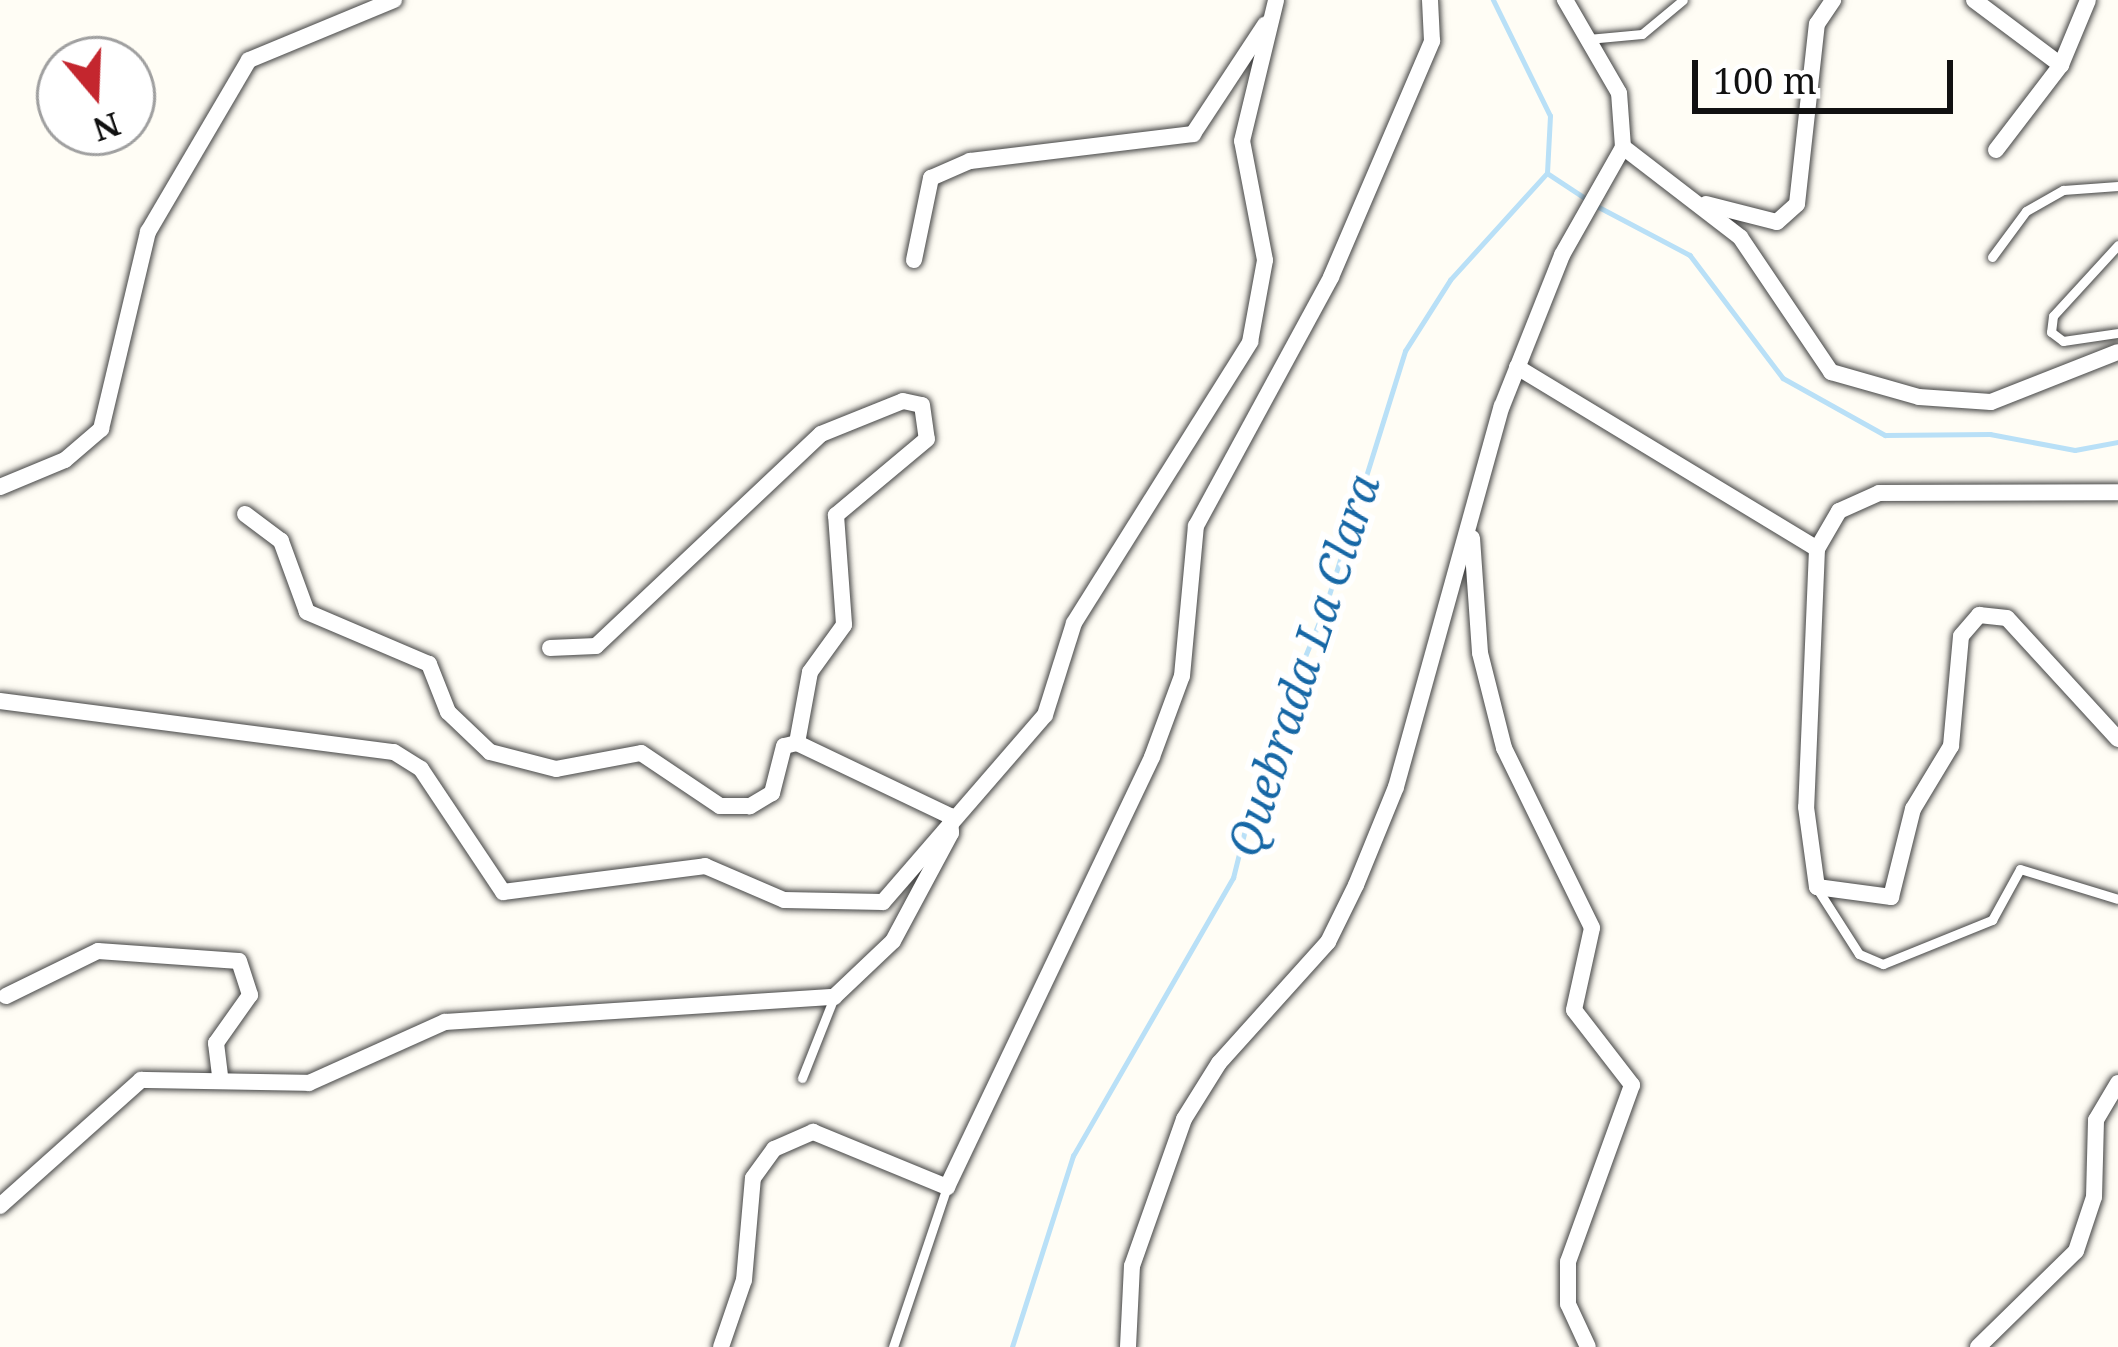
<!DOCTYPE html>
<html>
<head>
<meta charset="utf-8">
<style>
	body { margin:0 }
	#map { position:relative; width:2118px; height:1347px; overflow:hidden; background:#fffdf5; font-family:"Noto Serif",serif }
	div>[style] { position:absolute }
	.stream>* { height:4.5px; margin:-2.25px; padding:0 2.25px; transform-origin:2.25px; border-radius:2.25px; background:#b9e0f7 }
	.roads { filter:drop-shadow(0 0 3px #444) drop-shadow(0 0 3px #444) }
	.lane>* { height:9px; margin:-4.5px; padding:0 4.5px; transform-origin:4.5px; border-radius:4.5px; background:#fff }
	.street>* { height:16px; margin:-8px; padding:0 8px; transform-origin:8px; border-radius:8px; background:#fff }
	span { translate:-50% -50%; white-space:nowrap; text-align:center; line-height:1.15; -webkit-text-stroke:12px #fff; paint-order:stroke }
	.water-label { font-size:45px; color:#1768a6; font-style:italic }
	.north { position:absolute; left:36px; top:36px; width:120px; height:120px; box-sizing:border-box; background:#fff; border:3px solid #a0a0a0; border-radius:50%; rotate:161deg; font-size:33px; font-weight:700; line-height:48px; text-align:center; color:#111 }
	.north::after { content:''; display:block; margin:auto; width:42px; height:54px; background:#c4262e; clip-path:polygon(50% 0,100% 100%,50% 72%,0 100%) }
	.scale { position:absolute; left:1692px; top:60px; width:261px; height:54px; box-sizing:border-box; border:6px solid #111; border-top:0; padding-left:15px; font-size:36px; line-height:42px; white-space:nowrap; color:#111; -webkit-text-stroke:9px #fff; paint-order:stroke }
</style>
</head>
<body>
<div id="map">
	<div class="stream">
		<div style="left:1547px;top:173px;width:49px;rotate:33.4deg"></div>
		<div style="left:1597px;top:206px;width:105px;rotate:27.8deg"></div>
		<div style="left:1690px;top:255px;width:154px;rotate:52.9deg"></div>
		<div style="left:1783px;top:378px;width:117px;rotate:29.2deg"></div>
		<div style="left:1885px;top:435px;width:105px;rotate:-0.5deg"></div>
		<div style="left:1990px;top:434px;width:86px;rotate:10.7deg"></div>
		<div style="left:2075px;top:450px;width:44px;rotate:-10.5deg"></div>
		<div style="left:1012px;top:1347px;width:201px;rotate:-72.3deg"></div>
		<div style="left:1073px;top:1156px;width:321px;rotate:-60.1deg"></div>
		<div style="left:1233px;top:878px;width:120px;rotate:-76deg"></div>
		<div style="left:1262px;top:762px;width:166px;rotate:-67.8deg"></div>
		<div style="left:1325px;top:608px;width:269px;rotate:-72.7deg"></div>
		<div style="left:1405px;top:351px;width:84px;rotate:-57.6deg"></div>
		<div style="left:1450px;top:280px;width:144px;rotate:-47.8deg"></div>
		<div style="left:1547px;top:173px;width:57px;rotate:-87deg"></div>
		<div style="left:1550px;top:116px;width:129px;rotate:-116.2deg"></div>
	</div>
	<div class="roads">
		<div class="lane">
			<div style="left:1588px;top:39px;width:54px;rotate:-5.3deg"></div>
			<div style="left:1642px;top:34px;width:53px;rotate:-39.7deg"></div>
			<div style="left:2118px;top:245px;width:96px;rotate:132.5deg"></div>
			<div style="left:2053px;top:316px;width:16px;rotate:97deg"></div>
			<div style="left:2051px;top:332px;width:15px;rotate:37deg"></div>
			<div style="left:2063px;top:341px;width:56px;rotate:-8.3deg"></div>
			<div style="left:1992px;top:257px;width:57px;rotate:-53.5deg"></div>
			<div style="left:2026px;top:211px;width:43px;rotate:-29.6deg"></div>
			<div style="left:2063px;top:190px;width:55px;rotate:-4.2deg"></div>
			<div style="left:1818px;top:890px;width:76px;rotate:57.4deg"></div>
			<div style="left:1859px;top:954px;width:26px;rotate:23deg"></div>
			<div style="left:1883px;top:964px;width:118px;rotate:-22deg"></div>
			<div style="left:1992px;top:920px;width:58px;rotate:-61.2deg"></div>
			<div style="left:2020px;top:869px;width:102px;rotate:17deg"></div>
			<div style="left:802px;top:1078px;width:87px;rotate:-68.4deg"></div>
			<div style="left:893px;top:1347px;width:169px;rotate:-71.4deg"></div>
		</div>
		<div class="street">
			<div style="left:1974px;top:0;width:109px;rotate:36.8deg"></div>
			<div style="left:1623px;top:147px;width:148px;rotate:37.6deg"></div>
			<div style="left:1740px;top:237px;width:163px;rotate:56deg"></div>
			<div style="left:1831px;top:372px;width:91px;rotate:15.9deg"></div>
			<div style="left:1919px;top:397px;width:72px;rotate:4deg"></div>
			<div style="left:1991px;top:402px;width:136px;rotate:-21.5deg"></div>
			<div style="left:1996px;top:150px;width:107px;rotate:-52.6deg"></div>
			<div style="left:2061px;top:65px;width:70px;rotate:-67.4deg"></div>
			<div style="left:1706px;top:204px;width:73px;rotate:14.2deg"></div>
			<div style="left:1777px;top:222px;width:27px;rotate:-42deg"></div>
			<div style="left:1797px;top:204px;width:181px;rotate:-83.7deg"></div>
			<div style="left:1817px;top:24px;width:29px;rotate:-56deg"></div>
			<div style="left:914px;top:260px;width:84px;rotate:-78.3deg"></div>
			<div style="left:931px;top:178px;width:43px;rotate:-23.6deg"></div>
			<div style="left:970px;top:161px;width:225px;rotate:-6.9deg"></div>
			<div style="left:1193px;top:134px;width:131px;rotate:-56.6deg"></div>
			<div style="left:1517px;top:367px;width:351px;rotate:31.2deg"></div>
			<div style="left:1817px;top:549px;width:44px;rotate:-59.9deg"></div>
			<div style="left:1839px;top:511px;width:44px;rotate:-24.2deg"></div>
			<div style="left:1879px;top:493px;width:239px;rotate:-0.2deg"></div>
			<div style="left:0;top:487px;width:70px;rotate:-22.6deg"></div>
			<div style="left:65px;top:460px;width:48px;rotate:-40.7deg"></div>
			<div style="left:101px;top:429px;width:203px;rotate:-76.6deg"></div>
			<div style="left:148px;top:232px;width:199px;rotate:-59.6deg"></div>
			<div style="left:249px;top:60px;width:157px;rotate:-22.5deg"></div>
			<div style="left:1472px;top:538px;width:115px;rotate:86deg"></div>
			<div style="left:1480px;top:653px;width:98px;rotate:75.8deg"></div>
			<div style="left:1504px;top:748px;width:200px;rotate:63.9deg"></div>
			<div style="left:1592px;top:928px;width:84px;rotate:102.4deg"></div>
			<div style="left:1574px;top:1010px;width:95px;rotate:52.3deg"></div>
			<div style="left:1632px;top:1085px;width:188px;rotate:109.9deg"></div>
			<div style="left:1568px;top:1262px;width:42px;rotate:90deg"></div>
			<div style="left:1568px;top:1304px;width:47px;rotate:65.1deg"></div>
			<div style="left:1817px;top:549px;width:258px;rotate:92.4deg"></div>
			<div style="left:1806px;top:807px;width:81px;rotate:82.2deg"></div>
			<div style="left:1817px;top:887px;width:75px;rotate:7.7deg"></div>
			<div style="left:1891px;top:897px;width:91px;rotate:-76deg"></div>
			<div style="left:1913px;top:809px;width:74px;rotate:-58.9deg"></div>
			<div style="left:1951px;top:746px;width:110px;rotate:-84.8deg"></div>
			<div style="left:1961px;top:636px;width:28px;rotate:-49deg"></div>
			<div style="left:1979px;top:615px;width:28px;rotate:6deg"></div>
			<div style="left:2007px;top:618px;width:164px;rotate:47.5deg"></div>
			<div style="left:550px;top:648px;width:46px;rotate:-2.5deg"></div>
			<div style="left:596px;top:646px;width:309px;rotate:-43.3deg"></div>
			<div style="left:821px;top:434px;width:88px;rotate:-21.9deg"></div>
			<div style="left:903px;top:401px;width:19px;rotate:12deg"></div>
			<div style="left:922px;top:405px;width:34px;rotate:82deg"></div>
			<div style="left:927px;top:439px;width:119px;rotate:140.1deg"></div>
			<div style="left:836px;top:515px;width:110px;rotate:85.8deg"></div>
			<div style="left:844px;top:625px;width:58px;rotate:125.9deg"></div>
			<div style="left:810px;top:672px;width:72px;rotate:100.4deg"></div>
			<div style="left:0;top:701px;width:397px;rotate:7.4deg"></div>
			<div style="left:394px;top:752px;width:32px;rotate:32deg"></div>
			<div style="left:421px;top:769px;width:148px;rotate:56.3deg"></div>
			<div style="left:503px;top:892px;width:204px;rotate:-7.3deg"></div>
			<div style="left:705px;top:866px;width:86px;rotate:23.3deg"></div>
			<div style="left:784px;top:900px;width:99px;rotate:1.2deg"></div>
			<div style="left:883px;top:902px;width:247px;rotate:-49.1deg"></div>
			<div style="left:1045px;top:715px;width:96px;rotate:-72.5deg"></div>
			<div style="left:1074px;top:623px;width:332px;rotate:-57.9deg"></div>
			<div style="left:1250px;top:342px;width:83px;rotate:-79.6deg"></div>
			<div style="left:1265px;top:260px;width:121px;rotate:-100.9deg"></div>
			<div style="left:1242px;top:141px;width:145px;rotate:-76.4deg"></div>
			<div style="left:6px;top:996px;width:102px;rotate:-26.1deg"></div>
			<div style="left:98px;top:951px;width:141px;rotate:4.1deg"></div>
			<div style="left:239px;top:961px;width:36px;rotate:72deg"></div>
			<div style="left:250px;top:995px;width:59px;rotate:125.3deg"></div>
			<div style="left:216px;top:1043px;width:34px;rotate:83deg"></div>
			<div style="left:0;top:1206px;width:189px;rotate:-41.8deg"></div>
			<div style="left:141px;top:1080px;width:168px;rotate:1deg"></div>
			<div style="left:309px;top:1083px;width:149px;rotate:-24.2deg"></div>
			<div style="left:445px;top:1022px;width:390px;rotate:-3.7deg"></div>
			<div style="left:834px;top:997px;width:81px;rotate:-43.5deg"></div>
			<div style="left:893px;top:941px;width:123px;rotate:-61.8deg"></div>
			<div style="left:951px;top:833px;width:17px;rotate:-93deg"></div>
			<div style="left:950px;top:816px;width:170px;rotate:-154.5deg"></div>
			<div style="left:797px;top:743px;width:13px;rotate:167deg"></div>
			<div style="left:784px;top:746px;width:49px;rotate:104.3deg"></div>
			<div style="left:772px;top:793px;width:26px;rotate:149deg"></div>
			<div style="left:750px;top:806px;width:30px;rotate:180deg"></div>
			<div style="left:720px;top:806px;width:95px;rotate:-146.1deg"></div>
			<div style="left:641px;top:753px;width:86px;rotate:169.3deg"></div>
			<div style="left:556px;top:769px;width:68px;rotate:-165.6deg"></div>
			<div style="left:490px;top:752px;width:58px;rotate:-136.4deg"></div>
			<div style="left:448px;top:712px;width:52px;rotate:-111.6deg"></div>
			<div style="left:429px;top:664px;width:133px;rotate:-156.9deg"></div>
			<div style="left:307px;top:612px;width:76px;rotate:-110.1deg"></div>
			<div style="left:281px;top:541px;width:45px;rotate:-143.1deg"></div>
			<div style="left:721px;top:1347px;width:71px;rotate:-71.1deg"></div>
			<div style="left:744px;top:1280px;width:102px;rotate:-85deg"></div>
			<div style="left:753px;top:1178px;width:36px;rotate:-54deg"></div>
			<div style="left:774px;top:1149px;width:43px;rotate:-23.6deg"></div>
			<div style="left:813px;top:1132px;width:145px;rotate:22.3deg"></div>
			<div style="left:947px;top:1187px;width:476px;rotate:-64.5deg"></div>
			<div style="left:1152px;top:757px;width:86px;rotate:-69.7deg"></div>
			<div style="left:1182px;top:676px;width:151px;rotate:-84.7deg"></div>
			<div style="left:1196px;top:526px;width:283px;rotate:-61.5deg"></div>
			<div style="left:1331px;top:277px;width:257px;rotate:-66.8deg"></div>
			<div style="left:1432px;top:41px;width:41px;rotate:-92.8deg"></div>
			<div style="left:1128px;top:1347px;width:81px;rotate:-87.2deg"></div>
			<div style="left:1132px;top:1266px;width:156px;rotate:-70.5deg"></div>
			<div style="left:1184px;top:1119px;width:66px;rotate:-58deg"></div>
			<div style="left:1219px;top:1063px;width:163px;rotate:-48deg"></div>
			<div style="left:1328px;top:942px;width:64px;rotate:-63.8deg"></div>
			<div style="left:1356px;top:885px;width:106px;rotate:-67.8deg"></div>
			<div style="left:1396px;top:787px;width:395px;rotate:-74.5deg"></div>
			<div style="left:1502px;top:406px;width:162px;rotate:-68.3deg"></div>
			<div style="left:1562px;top:255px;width:124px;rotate:-60.5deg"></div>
			<div style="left:1623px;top:147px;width:54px;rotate:-94.2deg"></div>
			<div style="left:1619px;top:93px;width:108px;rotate:-120.1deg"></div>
			<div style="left:1978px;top:1347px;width:137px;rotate:-44.4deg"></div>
			<div style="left:2076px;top:1251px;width:57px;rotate:-71.6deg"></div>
			<div style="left:2094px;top:1197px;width:77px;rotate:-88.5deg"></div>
			<div style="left:2096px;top:1120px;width:43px;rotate:-59.3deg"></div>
		</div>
	</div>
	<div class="water-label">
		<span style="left:1303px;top:665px;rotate:-72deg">Quebrada La Clara</span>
	</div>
	<div class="north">N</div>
	<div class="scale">100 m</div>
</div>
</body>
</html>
